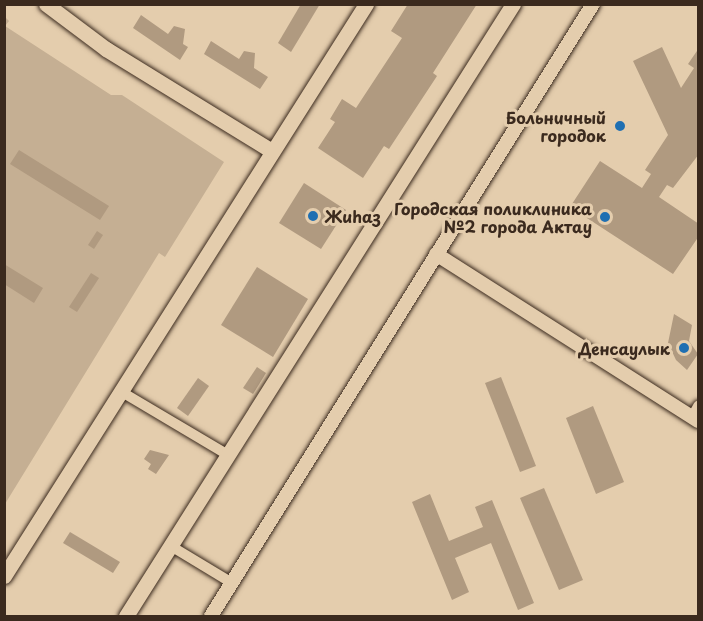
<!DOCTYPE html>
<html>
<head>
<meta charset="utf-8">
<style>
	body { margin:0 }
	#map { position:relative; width:703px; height:621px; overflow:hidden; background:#e4cdad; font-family:"Playpen Sans",sans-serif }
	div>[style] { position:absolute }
	.green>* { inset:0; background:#c5af93 }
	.building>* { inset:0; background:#b09a80 }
	.roads { filter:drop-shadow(0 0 2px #3b2a1e) drop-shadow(0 0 2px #3b2a1e) }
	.minor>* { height:10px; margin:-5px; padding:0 5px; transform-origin:5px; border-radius:5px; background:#e4cdad }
	.tertiary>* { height:14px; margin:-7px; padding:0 7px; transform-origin:7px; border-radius:7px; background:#e4cdad }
	.secondary>* { height:15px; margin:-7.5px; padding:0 7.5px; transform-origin:7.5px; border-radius:7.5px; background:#e4cdad }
	.dots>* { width:16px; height:16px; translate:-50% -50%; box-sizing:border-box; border:3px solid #e4cdad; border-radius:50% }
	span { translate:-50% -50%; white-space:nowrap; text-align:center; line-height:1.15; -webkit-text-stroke:6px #e4cdad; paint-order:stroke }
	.poi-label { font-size:16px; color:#3b2a1e; font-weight:700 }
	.right { translate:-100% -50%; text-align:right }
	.left { translate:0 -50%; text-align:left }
	.frame { position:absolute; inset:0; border:6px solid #3b2a1e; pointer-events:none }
</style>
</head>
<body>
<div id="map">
	<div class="green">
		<div style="clip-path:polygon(5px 17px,9px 21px,5px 26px,111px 95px,122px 95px,224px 162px,165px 257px,159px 253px,5px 504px)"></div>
	</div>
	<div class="building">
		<div style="clip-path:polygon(301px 4px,320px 4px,291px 52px,278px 43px)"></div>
		<div style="clip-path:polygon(408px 4px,477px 4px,433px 73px,437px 76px,389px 149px,384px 146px,363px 178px,318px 148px,335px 122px,330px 119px,342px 99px,356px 108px,402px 38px,391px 31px)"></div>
		<div style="clip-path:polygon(141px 15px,168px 34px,174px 26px,185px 29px,183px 44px,188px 47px,180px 60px,133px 28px)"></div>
		<div style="clip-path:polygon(211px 41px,239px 59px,244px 51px,255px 53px,254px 68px,268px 77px,260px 89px,204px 54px)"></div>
		<div style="clip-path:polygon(662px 47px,681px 88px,694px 68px,688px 64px,699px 48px,699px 154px,673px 188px,667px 185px,659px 197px,699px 224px,699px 236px,673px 274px,570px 207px,600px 161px,642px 188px,651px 174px,645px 170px,668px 135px,633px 61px)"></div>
		<div style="clip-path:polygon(19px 150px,109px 206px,100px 220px,10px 164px)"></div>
		<div style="clip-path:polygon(304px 183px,346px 210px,321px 249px,279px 223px)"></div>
		<div style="clip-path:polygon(97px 231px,103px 235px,94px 249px,88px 245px)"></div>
		<div style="clip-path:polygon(4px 264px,43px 288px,34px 303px,4px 284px)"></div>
		<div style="clip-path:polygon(257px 267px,308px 299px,273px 357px,221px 325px)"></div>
		<div style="clip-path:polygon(91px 273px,99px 278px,77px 312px,69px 307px)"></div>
		<div style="clip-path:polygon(674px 314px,692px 325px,689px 341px,698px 354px,687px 370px,676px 360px,668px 343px)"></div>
		<div style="clip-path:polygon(257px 367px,266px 373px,253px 394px,243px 388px)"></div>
		<div style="clip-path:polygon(501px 377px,536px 466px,520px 472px,485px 383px)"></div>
		<div style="clip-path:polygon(198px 378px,209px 386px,188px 416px,177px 408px)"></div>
		<div style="clip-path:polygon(593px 406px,624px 482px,596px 494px,566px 418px)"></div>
		<div style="clip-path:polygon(150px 450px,169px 455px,156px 474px,148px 469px,151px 464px,144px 459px)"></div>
		<div style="clip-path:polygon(544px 488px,583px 580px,559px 590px,520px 498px)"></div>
		<div style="clip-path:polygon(430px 494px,449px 541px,483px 527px,475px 507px,492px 500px,534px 603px,518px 610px,491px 543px,455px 558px,469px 592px,452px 600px,412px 502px)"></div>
		<div style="clip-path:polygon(70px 532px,120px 562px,113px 573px,63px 543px)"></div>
	</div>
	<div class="roads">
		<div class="minor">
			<div style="left:122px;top:392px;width:123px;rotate:30.7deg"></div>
			<div style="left:692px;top:417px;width:13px;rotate:-61deg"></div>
			<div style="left:171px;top:546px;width:71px;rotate:31.2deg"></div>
		</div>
		<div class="tertiary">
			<div style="left:436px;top:254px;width:311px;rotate:32.5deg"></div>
			<div style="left:211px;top:616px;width:721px;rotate:-58.03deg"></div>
		</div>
		<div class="secondary">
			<div style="left:46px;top:4px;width:75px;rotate:36.9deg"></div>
			<div style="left:106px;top:49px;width:195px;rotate:31.6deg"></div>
			<div style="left:4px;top:576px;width:677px;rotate:-57.67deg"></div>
			<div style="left:126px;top:616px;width:724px;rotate:-57.69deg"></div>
		</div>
	</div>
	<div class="dots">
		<div style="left:620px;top:126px;background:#1f6fb2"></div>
		<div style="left:313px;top:216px;background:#1f6fb2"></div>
		<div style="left:605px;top:217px;background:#1f6fb2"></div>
		<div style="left:684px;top:348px;background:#1f6fb2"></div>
	</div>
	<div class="poi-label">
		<span class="right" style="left:606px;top:126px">Больничный<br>городок</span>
		<span class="right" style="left:592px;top:217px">Городская поликлиника<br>№2 города Актау</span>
		<span class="left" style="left:325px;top:216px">Жиhаз</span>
		<span class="right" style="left:670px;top:348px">Денсаулык</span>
	</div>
	<div class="frame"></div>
</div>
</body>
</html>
